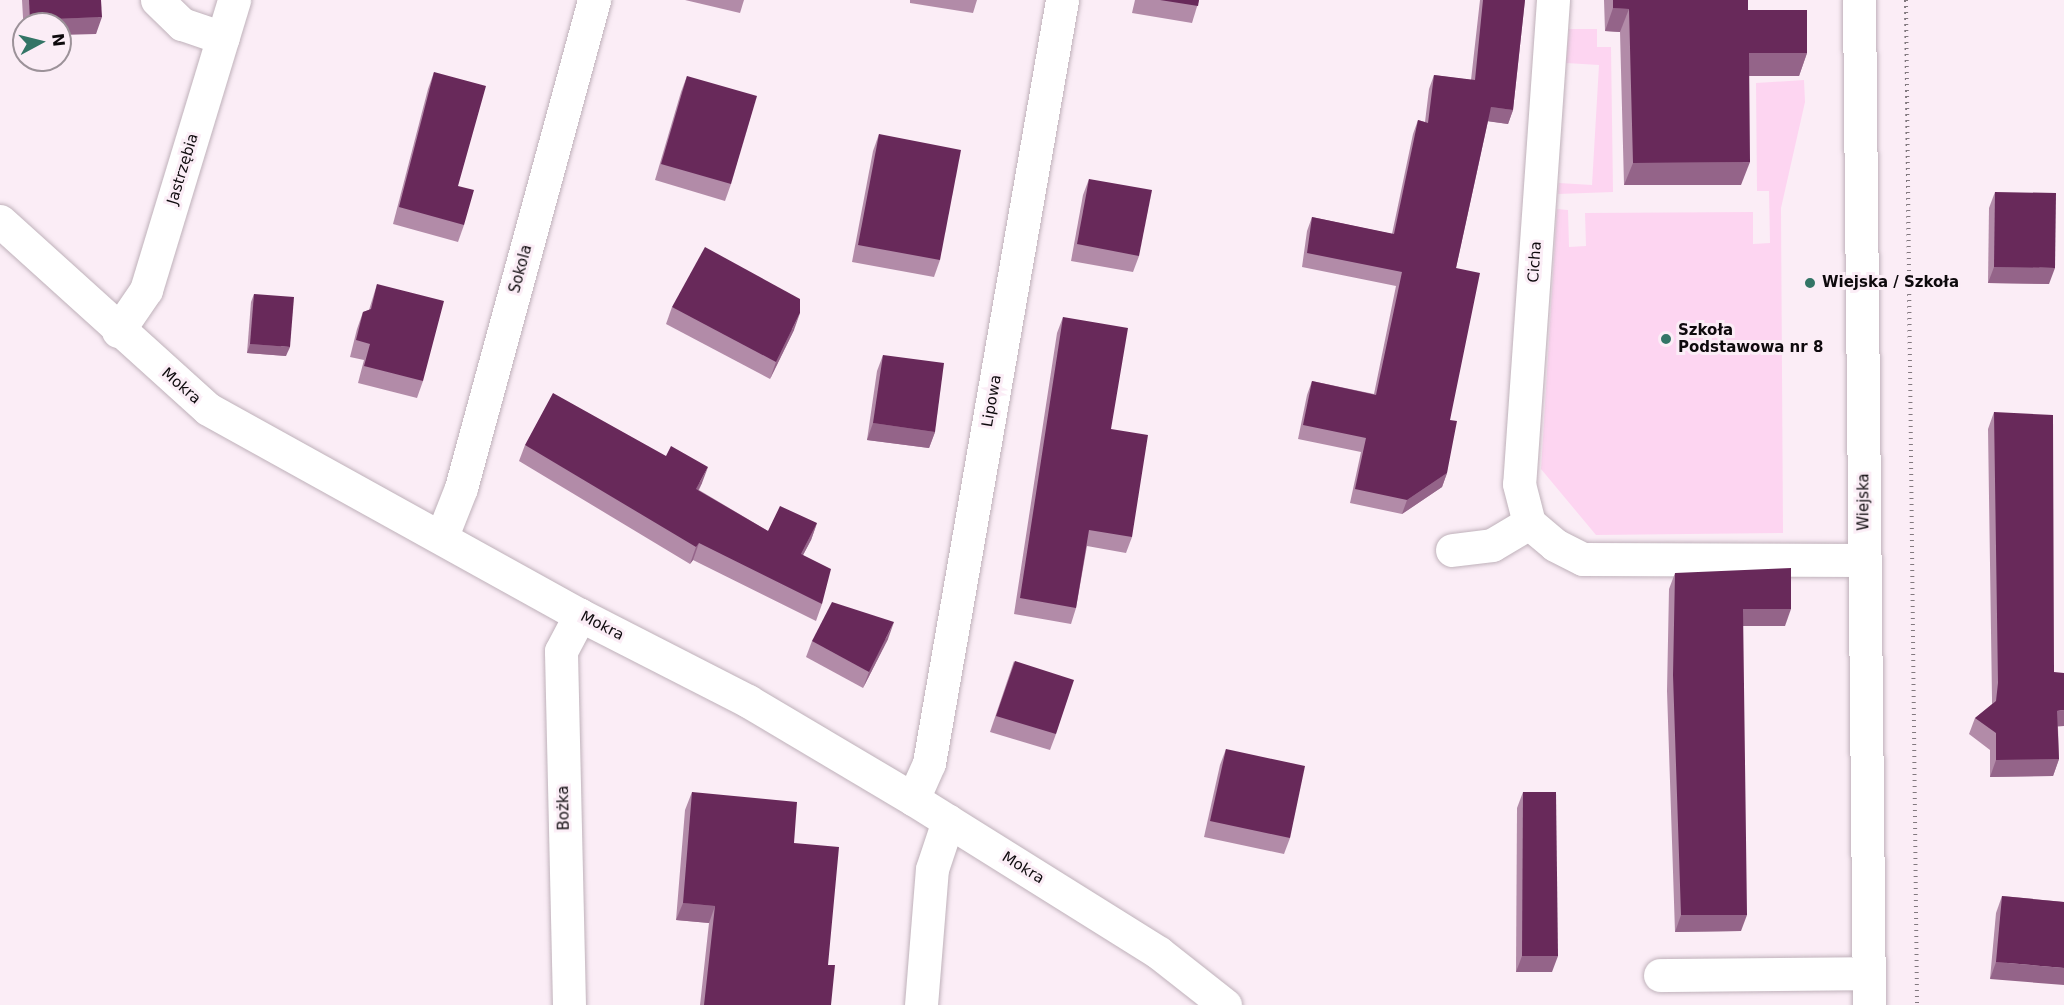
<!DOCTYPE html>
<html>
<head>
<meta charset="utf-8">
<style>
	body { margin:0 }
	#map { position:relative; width:2064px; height:1005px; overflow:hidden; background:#fbedf6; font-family:"DejaVu Sans",sans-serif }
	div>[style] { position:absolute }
	.green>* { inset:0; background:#fdd5f1 }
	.path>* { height:4px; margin-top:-2px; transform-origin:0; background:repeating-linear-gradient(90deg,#82797f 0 1.5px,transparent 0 6px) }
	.roads { filter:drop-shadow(0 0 2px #bfb1ba) drop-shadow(0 0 2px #bfb1ba) }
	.minor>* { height:33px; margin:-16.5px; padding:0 16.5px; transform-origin:16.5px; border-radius:16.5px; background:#fff }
	.wall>* { inset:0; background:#b28ba8 }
	.shaded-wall>* { inset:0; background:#946489 }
	.building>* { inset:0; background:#68295a }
	.dots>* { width:16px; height:16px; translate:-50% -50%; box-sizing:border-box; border:3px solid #fbedf6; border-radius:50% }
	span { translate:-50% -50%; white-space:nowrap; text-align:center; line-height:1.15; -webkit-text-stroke:6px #fbedf6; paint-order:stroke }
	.street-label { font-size:15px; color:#0e0a0d }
	.poi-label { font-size:15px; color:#0e0a0d; font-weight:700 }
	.left { translate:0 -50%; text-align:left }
	.north { position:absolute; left:12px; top:12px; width:60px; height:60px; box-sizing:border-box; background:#fbedf6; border:2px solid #9c9299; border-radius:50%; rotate:83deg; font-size:16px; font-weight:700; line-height:24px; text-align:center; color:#0e0a0d }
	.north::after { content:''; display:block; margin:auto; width:21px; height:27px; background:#337566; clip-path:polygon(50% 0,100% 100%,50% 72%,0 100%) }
</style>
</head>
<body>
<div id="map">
	<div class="green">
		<div style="clip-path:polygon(1569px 29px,1597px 29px,1597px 47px,1611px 47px,1613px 192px,1558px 194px,1559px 183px,1592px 185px,1599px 65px,1566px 63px)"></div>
		<div style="clip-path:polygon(1804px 80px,1805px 102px,1781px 208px,1783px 533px,1596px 535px,1541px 469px,1557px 209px,1568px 210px,1569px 247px,1586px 246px,1585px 213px,1753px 212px,1753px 244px,1770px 243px,1769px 191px,1757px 191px,1756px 83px)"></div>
	</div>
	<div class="path">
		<div style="left:1906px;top:0;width:1005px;rotate:89.37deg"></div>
	</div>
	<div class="roads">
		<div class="minor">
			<div style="left:157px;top:0;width:35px;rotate:44deg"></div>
			<div style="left:182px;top:24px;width:43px;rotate:18.9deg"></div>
			<div style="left:1553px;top:0;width:485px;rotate:94deg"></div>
			<div style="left:1519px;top:484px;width:40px;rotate:75.6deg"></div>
			<div style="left:1529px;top:523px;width:34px;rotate:40deg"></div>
			<div style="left:1555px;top:545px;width:31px;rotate:27deg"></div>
			<div style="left:1583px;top:559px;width:282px;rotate:0.2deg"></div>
			<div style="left:1859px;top:0;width:1005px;rotate:89.43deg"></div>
			<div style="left:0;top:221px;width:280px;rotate:42.1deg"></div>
			<div style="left:208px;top:409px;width:425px;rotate:29deg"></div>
			<div style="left:580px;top:615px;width:189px;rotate:27.1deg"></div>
			<div style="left:748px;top:701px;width:192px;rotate:30.7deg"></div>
			<div style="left:913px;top:799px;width:290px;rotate:32deg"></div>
			<div style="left:1159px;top:953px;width:84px;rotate:38.2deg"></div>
			<div style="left:118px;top:331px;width:50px;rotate:-55.7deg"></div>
			<div style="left:146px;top:290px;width:303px;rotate:-73.1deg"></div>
			<div style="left:442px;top:536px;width:52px;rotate:-68.4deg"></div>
			<div style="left:461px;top:488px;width:506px;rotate:-74.75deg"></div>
			<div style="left:1452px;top:550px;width:40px;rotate:-7.1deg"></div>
			<div style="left:1492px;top:545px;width:43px;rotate:-30.7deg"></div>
			<div style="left:913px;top:799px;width:39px;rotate:-66deg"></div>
			<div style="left:929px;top:763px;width:775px;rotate:-80.11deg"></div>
			<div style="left:1660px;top:975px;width:209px;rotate:-0.5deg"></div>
			<div style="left:569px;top:1005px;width:354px;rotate:-91.3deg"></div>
			<div style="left:561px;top:651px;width:41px;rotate:-62.2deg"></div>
			<div style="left:921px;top:1005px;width:136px;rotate:-85.4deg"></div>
			<div style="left:932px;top:869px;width:51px;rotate:-71.6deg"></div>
		</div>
	</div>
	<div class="wall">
		<div style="clip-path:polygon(22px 0,101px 0,96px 34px,60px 24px,24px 24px,24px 35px)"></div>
		<div style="clip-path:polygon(685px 0,744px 0,740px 13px)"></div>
		<div style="clip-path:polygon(910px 0,977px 0,973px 13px,910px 3px)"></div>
		<div style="clip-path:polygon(1135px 0,1199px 0,1192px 23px,1132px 13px)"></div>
		<div style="clip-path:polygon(1480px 0,1525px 0,1513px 110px,1508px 124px,1488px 121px,1456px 268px,1450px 420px,1447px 473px,1442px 487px,1402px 514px,1350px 503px,1361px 452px,1298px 439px,1307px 395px,1312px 381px,1374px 394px,1396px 286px,1302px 267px,1307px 231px,1312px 217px,1392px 234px,1413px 134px,1418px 120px,1425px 122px,1429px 89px,1434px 75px,1471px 80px)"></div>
		<div style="clip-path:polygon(1604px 0,1748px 0,1748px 10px,1807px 53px,1799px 76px,1749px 76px,1741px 185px,1624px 185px,1620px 32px,1605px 31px)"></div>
		<div style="clip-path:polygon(434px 72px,458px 186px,464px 225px,458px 242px,393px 224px,428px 89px)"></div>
		<div style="clip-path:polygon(687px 76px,731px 184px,725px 201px,655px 180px,681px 92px)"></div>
		<div style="clip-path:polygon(879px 134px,940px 260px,934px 277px,852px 262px,873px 151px)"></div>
		<div style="clip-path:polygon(1089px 179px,1139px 256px,1133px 272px,1071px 261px,1083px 195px)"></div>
		<div style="clip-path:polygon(1995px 192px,2049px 284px,1988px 283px,1989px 208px)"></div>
		<div style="clip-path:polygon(377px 284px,423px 381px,417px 398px,358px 383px,364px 360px,350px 357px,357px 329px,363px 312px,369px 310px)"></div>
		<div style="clip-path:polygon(254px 294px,286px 356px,247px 353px,251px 302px)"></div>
		<div style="clip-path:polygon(672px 307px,794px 330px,770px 379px,666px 324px)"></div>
		<div style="clip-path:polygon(1063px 317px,1111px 429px,1132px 537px,1126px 553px,1087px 546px,1076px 608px,1071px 624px,1014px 614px,1057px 333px)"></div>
		<div style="clip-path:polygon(883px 355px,935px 432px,929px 448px,867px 440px,877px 371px)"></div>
		<div style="clip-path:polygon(1994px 412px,2054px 672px,2058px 727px,2059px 759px,2053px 776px,1990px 777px,1990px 750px,1969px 734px,1975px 718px,1992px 704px,1992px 699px,1988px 429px)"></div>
		<div style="clip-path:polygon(525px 445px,702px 483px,699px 490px,768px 531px,817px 523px,811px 540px,803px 555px,822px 604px,816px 621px,693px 560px,690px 564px,519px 461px)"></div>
		<div style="clip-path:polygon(1675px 573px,1785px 626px,1743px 626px,1741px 931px,1675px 932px,1667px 691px,1669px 589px)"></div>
		<div style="clip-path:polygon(888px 639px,863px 688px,806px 657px,812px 641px)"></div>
		<div style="clip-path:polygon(1014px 661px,1056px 734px,1050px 750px,990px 732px)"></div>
		<div style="clip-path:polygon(1226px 749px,1290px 838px,1284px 854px,1204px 837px,1220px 765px)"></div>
		<div style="clip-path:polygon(692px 792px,794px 843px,828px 965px,831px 1005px,700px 1005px,709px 923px,676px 920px,685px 810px)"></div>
		<div style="clip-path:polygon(1523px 792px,1552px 972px,1516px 972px,1517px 808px)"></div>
		<div style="clip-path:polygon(2002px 896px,2064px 902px,1990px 979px,1996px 913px)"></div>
	</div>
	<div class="shaded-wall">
		<div style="clip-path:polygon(1613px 8px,1629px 9px,1620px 32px,1605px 31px)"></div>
		<div style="clip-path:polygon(102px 17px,96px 34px,60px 35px,60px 24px,29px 24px,30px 20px)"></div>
		<div style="clip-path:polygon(1749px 53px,1807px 53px,1799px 76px,1740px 76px)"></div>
		<div style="clip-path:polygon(1491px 107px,1513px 110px,1508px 124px,1486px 121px)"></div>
		<div style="clip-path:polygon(1750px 162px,1741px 185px,1624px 185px,1633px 163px)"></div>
		<div style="clip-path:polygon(1994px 267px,2055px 268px,2049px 284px,1988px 283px)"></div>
		<div style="clip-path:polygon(800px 313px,794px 330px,770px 379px,776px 362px)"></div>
		<div style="clip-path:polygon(250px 344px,290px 347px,286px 356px,247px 353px)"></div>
		<div style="clip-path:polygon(873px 423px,935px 432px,929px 448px,867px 440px)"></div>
		<div style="clip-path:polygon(708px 467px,702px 483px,690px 505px,696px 489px)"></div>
		<div style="clip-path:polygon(1447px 473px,1442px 487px,1402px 514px,1407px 500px)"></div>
		<div style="clip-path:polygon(817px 523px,811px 540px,795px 570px,801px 554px)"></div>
		<div style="clip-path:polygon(699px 543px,693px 560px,690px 564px,696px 547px)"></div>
		<div style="clip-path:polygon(1743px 609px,1791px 609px,1785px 626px,1737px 626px)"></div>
		<div style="clip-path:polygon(894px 622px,888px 639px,863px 688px,869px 672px)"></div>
		<div style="clip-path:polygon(2064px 710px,2064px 726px,2051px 727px,2057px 711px)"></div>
		<div style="clip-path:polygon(2059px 759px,2053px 776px,1990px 777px,1996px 760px)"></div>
		<div style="clip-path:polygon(683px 903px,715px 906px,709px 923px,676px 920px)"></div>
		<div style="clip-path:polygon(1681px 915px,1747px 915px,1741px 931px,1675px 932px)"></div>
		<div style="clip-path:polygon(1522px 956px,1558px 956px,1552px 972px,1516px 972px)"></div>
		<div style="clip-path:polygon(1996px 962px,2064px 968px,2064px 985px,1990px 979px)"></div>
	</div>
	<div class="building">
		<div style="clip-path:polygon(29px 0,101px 0,102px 17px,30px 20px)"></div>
		<div style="clip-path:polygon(1160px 0,1199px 0,1198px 6px)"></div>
		<div style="clip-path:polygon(1483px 0,1525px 0,1513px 110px,1491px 107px,1456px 268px,1480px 273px,1450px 420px,1457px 421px,1447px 473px,1407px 500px,1355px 489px,1366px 438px,1303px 425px,1312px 381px,1376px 395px,1402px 272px,1307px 253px,1312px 217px,1394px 234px,1418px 120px,1428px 123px,1434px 75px,1475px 80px)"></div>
		<div style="clip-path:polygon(1613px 0,1748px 0,1748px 10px,1807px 10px,1807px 53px,1749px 53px,1750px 162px,1633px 163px,1629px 9px,1613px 8px)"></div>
		<div style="clip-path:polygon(434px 72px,486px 86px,458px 186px,474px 190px,464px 225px,399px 207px)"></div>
		<div style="clip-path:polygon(687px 76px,757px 96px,731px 184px,661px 164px)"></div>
		<div style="clip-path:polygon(879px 134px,961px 150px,940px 260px,858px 245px)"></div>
		<div style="clip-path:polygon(1089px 179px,1152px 190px,1139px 256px,1077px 244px)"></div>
		<div style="clip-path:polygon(1995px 192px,2056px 193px,2055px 268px,1994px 267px)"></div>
		<div style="clip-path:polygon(705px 247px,800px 299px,800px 313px,776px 362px,672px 307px)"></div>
		<div style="clip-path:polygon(377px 284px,444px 301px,423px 381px,364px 366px,370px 344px,356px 340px,363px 312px,371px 309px)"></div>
		<div style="clip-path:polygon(254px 294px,294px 297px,290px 347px,250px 344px)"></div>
		<div style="clip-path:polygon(1063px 317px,1128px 328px,1111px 429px,1148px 435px,1132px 537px,1089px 530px,1076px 608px,1020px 598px)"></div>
		<div style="clip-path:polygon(883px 355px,944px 363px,935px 432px,873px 423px)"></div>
		<div style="clip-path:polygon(553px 393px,666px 456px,671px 446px,708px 467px,696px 489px,768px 531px,780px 506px,817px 523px,801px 554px,831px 569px,822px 604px,699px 543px,696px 547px,525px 445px)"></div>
		<div style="clip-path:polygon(1994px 412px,2053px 415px,2054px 672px,2064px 673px,2064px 710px,2057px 711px,2059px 759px,1996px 760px,1996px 733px,1975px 718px,1996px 701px,1998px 683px)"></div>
		<div style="clip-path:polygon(1791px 568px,1791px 609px,1743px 609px,1747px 915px,1681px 915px,1673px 675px,1675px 573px)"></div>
		<div style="clip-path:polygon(832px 602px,894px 622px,869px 672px,812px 641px)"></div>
		<div style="clip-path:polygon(1015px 661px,1074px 680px,1056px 734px,996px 716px)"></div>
		<div style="clip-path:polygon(1226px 749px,1305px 766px,1290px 838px,1210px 821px)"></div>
		<div style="clip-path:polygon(692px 792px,797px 802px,794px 843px,839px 847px,828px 965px,835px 965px,831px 1005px,704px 1005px,715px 906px,683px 903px)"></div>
		<div style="clip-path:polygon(1523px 792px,1556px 792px,1558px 956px,1522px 956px)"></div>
		<div style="clip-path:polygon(2002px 896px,2064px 902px,2064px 968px,1996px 962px)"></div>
	</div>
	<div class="dots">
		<div style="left:1810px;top:283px;background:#337566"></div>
		<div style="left:1666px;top:339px;background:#337566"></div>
	</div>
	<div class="street-label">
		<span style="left:183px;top:169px;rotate:-73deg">Jastrzębia</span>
		<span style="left:1535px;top:262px;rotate:-86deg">Cicha</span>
		<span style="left:521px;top:269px;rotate:-75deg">Sokola</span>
		<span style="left:181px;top:386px;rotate:41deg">Mokra</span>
		<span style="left:992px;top:401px;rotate:-80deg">Lipowa</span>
		<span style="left:1864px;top:502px;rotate:-90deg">Wiejska</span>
		<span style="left:602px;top:626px;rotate:27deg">Mokra</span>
		<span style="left:564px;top:808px;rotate:-91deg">Bożka</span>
		<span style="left:1023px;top:868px;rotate:32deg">Mokra</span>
	</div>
	<div class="poi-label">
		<span class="left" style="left:1822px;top:283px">Wiejska / Szkoła</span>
		<span class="left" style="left:1678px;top:339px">Szkoła<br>Podstawowa nr 8</span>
	</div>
	<div class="north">N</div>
</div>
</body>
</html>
